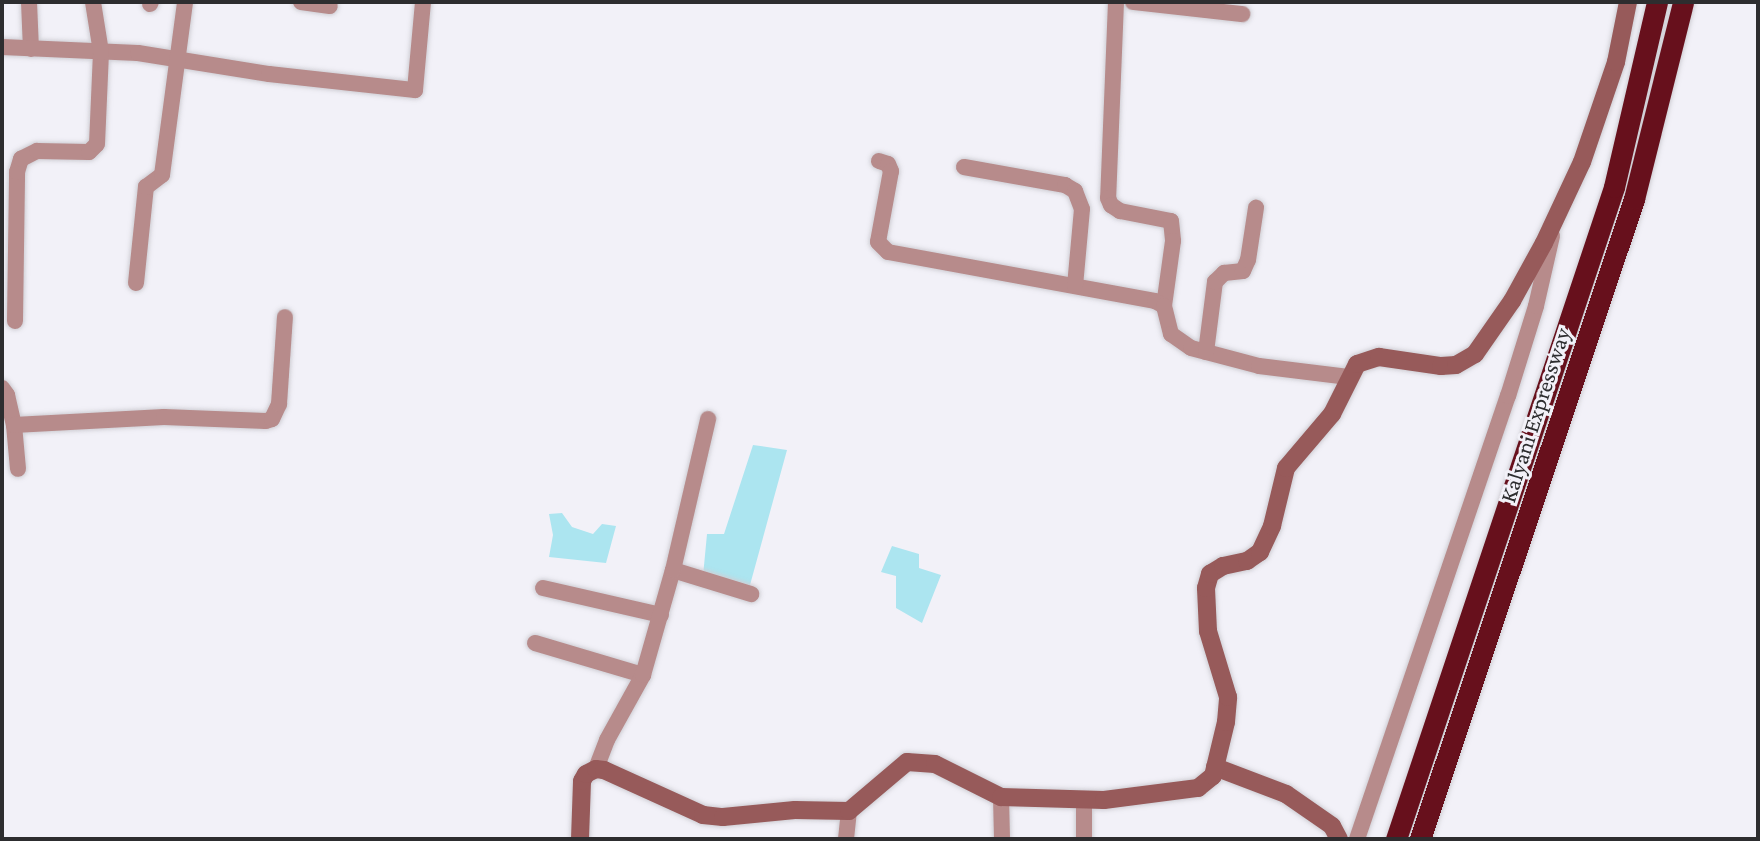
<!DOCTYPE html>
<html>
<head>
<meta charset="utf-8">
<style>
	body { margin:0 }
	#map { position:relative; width:1760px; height:841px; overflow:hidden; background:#f2f1f8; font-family:"Crimson Pro",serif }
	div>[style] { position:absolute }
	.water>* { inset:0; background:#ace5f0 }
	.roads { filter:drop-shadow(0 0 2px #cfced4) drop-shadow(0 0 2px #cfced4) }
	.street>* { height:16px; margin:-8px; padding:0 8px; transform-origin:8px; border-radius:8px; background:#b78b8b }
	.secondary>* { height:18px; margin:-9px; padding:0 9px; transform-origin:9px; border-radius:9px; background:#975a5a }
	.highway>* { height:21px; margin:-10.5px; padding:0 10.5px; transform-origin:10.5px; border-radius:10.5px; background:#67101c }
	span { translate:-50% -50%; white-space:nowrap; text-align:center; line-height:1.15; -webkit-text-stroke:6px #f2f1f8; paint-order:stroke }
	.street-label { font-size:23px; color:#2d2d2f }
	.frame { position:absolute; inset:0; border:4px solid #2d2d2f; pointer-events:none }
</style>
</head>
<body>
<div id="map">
	<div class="water">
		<div style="clip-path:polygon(753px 445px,787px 450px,750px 585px,703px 576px,707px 534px,724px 534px)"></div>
		<div style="clip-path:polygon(562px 513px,572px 527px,593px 534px,602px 524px,616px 526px,606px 563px,549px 557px,553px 535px,549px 514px)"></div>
		<div style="clip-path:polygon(892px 546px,919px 554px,919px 568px,941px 575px,922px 623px,896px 608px,896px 576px,881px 572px)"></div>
	</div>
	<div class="roads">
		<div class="street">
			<div style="left:29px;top:2px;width:47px;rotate:87.6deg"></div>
			<div style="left:301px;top:2px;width:29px;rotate:8deg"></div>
			<div style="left:1116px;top:2px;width:196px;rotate:92.3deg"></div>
			<div style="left:1108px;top:198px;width:8px;rotate:67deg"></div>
			<div style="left:1111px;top:205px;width:11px;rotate:34deg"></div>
			<div style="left:1120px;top:211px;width:52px;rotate:11.1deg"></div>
			<div style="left:1171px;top:221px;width:20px;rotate:84deg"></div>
			<div style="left:1173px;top:241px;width:66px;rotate:97.9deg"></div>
			<div style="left:1133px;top:2px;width:110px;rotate:6.3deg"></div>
			<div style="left:150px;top:4px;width:2px;rotate:-63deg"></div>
			<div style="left:2px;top:47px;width:136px;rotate:2.5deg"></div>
			<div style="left:138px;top:53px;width:133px;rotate:9.1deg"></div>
			<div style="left:269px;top:74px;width:147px;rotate:6.3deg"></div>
			<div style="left:415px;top:90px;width:88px;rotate:-84.8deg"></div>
			<div style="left:879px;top:161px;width:9px;rotate:18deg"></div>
			<div style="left:888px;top:164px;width:8px;rotate:67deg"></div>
			<div style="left:891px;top:171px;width:72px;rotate:100.4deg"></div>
			<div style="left:878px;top:242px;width:14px;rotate:45deg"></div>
			<div style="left:888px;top:252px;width:271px;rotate:10.4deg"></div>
			<div style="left:1155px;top:301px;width:10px;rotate:29deg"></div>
			<div style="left:1164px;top:306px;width:29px;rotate:76deg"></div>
			<div style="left:1171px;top:334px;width:24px;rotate:35deg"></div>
			<div style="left:1191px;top:348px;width:70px;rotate:14.8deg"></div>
			<div style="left:1259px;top:366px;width:90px;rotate:7deg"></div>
			<div style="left:964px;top:167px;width:103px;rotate:10.1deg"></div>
			<div style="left:1065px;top:185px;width:12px;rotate:31deg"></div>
			<div style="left:1075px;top:191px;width:19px;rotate:69deg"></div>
			<div style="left:1082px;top:209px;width:77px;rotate:95.2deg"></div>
			<div style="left:136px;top:283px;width:97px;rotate:-84.1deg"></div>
			<div style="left:146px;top:187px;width:20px;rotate:-37deg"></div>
			<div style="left:162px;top:175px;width:175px;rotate:-82.4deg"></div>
			<div style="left:15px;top:321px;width:149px;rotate:-89.2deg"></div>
			<div style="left:17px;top:172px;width:14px;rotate:-73deg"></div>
			<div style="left:21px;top:159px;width:18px;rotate:-27deg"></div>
			<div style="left:37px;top:151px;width:52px;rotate:1.1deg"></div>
			<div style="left:89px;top:152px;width:11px;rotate:-45deg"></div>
			<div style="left:97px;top:144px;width:92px;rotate:-87.5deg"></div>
			<div style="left:101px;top:52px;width:51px;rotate:-99.1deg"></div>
			<div style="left:1206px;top:352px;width:71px;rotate:-82.7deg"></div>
			<div style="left:1215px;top:282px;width:13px;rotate:-45deg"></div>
			<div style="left:1224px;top:273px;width:19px;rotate:-6deg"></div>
			<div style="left:1243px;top:271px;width:12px;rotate:-66deg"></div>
			<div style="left:1248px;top:260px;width:53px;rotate:-81.3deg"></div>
			<div style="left:2px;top:388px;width:9px;rotate:54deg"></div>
			<div style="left:7px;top:395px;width:31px;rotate:77deg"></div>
			<div style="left:14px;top:425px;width:44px;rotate:84.8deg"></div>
			<div style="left:14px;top:425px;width:150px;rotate:-3.1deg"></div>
			<div style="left:164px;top:417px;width:102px;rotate:2.2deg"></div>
			<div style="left:266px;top:421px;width:6px;rotate:-18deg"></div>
			<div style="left:272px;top:419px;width:17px;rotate:-65deg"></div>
			<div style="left:279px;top:404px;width:87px;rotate:-86.1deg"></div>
			<div style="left:673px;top:570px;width:82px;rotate:17.1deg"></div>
			<div style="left:543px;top:588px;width:121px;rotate:12.9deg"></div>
			<div style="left:535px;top:643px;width:113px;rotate:16.5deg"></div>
			<div style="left:643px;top:675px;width:74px;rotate:119deg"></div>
			<div style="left:607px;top:740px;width:31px;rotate:111deg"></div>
			<div style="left:643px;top:675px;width:109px;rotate:-74.1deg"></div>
			<div style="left:673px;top:570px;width:155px;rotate:-76.9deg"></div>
			<div style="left:1001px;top:797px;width:42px;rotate:88.6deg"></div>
			<div style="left:846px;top:839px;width:28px;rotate:-84deg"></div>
			<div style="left:1084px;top:839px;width:40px;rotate:-90deg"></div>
			<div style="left:1357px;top:839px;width:468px;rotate:-71.2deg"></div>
			<div style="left:1508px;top:396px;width:94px;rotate:-72.7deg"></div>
			<div style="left:1536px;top:306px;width:72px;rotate:-77.1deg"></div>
		</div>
		<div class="secondary">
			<div style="left:1215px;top:767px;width:76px;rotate:20.8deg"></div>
			<div style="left:1286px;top:794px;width:56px;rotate:34.8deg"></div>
			<div style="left:1332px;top:826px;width:15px;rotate:62deg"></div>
			<div style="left:580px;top:839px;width:58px;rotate:-88deg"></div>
			<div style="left:582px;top:781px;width:8px;rotate:-60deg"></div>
			<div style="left:586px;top:774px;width:11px;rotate:-27deg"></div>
			<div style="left:596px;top:769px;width:8px;rotate:7deg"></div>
			<div style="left:604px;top:770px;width:109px;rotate:24.4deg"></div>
			<div style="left:703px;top:815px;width:20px;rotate:6deg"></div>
			<div style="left:723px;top:817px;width:72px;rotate:-5.6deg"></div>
			<div style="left:795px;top:810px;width:54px;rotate:1.1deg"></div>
			<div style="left:849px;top:811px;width:76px;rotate:-40.2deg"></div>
			<div style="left:907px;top:762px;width:28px;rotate:4deg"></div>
			<div style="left:935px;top:764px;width:74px;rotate:26.6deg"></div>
			<div style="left:1001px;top:797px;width:103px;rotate:1.7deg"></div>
			<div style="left:1104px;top:800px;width:95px;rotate:-7.3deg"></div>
			<div style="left:1198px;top:788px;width:19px;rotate:-39deg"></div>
			<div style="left:1213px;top:776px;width:56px;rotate:-76.5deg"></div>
			<div style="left:1226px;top:722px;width:25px;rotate:-85deg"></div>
			<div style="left:1228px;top:697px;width:69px;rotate:-106.9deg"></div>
			<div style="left:1208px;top:631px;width:43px;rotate:-92.7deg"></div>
			<div style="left:1206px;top:588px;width:15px;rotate:-74deg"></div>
			<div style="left:1210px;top:574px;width:15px;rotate:-32deg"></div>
			<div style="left:1223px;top:566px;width:25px;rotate:-12deg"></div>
			<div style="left:1247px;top:561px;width:16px;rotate:-35deg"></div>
			<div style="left:1260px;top:552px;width:29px;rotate:-65deg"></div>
			<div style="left:1272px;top:526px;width:60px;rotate:-76.4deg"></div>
			<div style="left:1286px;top:468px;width:71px;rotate:-49.6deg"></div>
			<div style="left:1332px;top:414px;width:56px;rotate:-63.4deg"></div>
			<div style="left:1357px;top:364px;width:23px;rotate:-18deg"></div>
			<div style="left:1379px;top:357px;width:63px;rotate:8.3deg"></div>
			<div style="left:1441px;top:366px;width:15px;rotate:-4deg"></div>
			<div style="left:1456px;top:365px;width:22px;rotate:-30deg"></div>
			<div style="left:1475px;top:354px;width:65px;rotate:-55.1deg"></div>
			<div style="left:1512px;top:301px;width:66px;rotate:-61.1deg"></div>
			<div style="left:1544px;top:243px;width:89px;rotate:-64.9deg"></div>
			<div style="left:1582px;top:162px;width:106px;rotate:-71.2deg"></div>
			<div style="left:1616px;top:62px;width:61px;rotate:-78.7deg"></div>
		</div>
		<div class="highway">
			<div style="left:1396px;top:839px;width:687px;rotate:-71.51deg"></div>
			<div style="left:1614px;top:187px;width:190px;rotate:-76.9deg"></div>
			<div style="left:1420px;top:839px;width:675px;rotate:-71.51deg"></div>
			<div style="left:1634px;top:199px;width:203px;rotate:-76deg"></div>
		</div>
	</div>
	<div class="street-label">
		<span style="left:1535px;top:415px;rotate:-72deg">Kalyani Expressway</span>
	</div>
	<div class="frame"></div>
</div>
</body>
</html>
